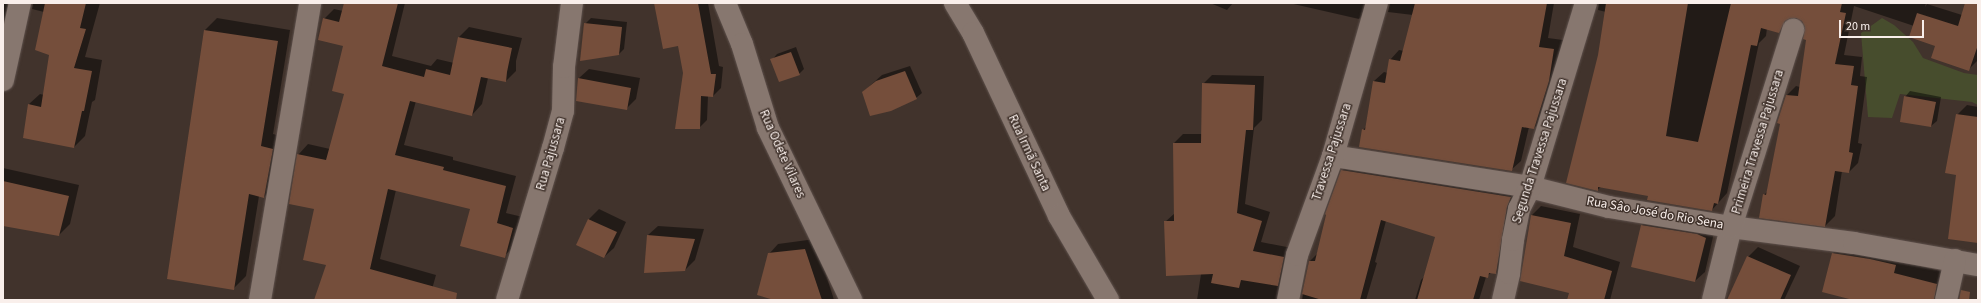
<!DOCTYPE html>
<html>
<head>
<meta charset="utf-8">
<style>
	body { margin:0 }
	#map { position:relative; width:1981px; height:303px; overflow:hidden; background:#41332c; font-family:"Source Sans 3",sans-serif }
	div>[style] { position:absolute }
	.green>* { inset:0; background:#474d2d }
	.shadow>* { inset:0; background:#0007 }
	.building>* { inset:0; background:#754e3b }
	.roads { filter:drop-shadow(0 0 1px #5e514c) drop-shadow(0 0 1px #5e514c) }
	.street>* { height:22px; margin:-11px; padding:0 11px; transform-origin:11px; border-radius:11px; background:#87776f }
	span { translate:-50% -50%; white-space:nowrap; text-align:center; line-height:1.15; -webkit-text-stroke:3px #41332c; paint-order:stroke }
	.street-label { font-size:13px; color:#f9efeb }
	.frame { position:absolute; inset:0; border:4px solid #f9efeb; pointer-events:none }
	.scale { position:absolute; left:1839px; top:20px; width:85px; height:18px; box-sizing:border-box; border:2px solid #f9efeb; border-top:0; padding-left:5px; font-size:12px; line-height:14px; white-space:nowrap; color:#f9efeb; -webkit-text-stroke:3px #41332c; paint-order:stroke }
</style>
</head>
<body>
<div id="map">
	<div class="green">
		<div style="clip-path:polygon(1882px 18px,1894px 25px,1913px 42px,1923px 58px,1964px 73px,1978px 75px,1978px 105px,1972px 102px,1900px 94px,1892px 118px,1868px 117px,1861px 33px)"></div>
	</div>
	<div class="shadow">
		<div style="clip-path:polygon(3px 3px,8px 3px,3px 26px)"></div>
		<div style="clip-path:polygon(33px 3px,100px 3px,85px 57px,102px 60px,95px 100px,92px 102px,85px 136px,74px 147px,29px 104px,40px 94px,44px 95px,50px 54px,44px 12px,32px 9px)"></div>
		<div style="clip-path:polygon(345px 3px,405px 3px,392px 56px,431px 66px,437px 59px,454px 63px,459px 37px,469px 27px,522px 38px,516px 61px,516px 71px,506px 81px,488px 78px,482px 104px,472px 115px,416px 101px,404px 145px,453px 157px,453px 160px,516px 176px,506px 213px,523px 217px,515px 246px,504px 256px,471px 208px,396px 190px,380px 259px,436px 275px,429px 300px,315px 300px,327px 264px,316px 209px,298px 155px,308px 144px,330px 149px,345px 93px,344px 45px,324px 19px,334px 9px,343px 11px)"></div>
		<div style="clip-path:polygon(656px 3px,708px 3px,719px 66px,723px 67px,721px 88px,713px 96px,708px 96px,707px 120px,699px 128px,684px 73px,679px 45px)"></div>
		<div style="clip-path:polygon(1210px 3px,1233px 3px,1227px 10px)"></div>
		<div style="clip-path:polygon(1289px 3px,1371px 3px,1368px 10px,1359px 19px)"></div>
		<div style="clip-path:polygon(1390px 3px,1554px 3px,1548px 38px,1563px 40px,1544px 119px,1534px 128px,1529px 127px,1521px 161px,1511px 170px,1363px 130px,1367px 126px,1374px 81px,1384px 72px,1388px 73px,1390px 60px,1399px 50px,1404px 51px,1413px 15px,1388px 12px)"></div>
		<div style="clip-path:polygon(1599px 3px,1926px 3px,1925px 7px,1927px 4px,1962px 15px,1966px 3px,1978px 3px,1978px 60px,1968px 70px,1914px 26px,1854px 6px,1844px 55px,1862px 57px,1860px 76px,1867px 77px,1858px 143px,1862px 144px,1858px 163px,1849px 172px,1842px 171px,1835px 216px,1825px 226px,1764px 195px,1768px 191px,1786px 96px,1796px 86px,1800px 87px,1807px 39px,1806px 27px,1803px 21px,1797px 17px,1791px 17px,1779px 31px,1767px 28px,1766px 36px,1759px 43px,1727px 193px,1712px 210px,1649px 195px,1601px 187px,1597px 190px,1599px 55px,1606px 12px,1598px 10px)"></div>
		<div style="clip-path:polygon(217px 18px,290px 30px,273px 134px,284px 137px,276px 185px,264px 197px,259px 196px,246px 276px,234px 288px,205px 30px)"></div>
		<div style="clip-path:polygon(591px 18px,627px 22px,624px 49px,619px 54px,585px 24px)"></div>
		<div style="clip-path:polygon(796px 47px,804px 69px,799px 74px,772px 60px,777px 54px)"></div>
		<div style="clip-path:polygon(910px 66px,922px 93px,916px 98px,863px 92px,882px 75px)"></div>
		<div style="clip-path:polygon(589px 69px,640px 78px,636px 99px,626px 109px,577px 100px,579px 78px)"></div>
		<div style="clip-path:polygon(1212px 75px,1264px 76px,1262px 120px,1254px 128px,1245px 204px,1270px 212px,1261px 242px,1292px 248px,1289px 300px,1197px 300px,1201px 274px,1165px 222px,1175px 213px,1174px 143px,1183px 134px,1202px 134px,1203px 84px)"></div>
		<div style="clip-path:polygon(1910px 91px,1941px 97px,1937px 121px,1931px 126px,1905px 97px)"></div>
		<div style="clip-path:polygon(1967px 105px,1978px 107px,1978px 242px,1957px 115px)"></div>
		<div style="clip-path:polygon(1351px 161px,1519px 188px,1505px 264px,1496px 273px,1492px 272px,1486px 277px,1479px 300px,1415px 300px,1421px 280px,1425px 276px,1436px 236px,1386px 221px,1375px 262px,1377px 263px,1366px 300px,1302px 300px,1309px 262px,1317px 254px,1342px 171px)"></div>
		<div style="clip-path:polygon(3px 168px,79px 185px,70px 224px,59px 235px,3px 225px)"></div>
		<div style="clip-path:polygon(1541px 206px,1580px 214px,1573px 247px,1620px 262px,1610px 300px,1568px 300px,1570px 293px,1532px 215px)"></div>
		<div style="clip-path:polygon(599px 209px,626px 222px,614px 248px,604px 257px,577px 244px,589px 219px)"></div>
		<div style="clip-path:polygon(1652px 216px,1715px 228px,1705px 272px,1695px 281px,1642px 225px)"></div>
		<div style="clip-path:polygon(658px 226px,704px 229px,695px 260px,685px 270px,648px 235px)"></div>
		<div style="clip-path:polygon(815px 239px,834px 300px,778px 300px,769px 254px,778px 244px)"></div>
		<div style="clip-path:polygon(1844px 242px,1904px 262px,1945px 272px,1938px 300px,1857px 300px,1833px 253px)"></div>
		<div style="clip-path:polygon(1758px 247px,1800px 266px,1784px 300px,1738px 300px,1748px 257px)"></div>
	</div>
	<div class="building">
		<div style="clip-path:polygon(45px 3px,86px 3px,80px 28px,86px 29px,74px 68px,92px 71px,84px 111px,82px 111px,74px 148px,23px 138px,28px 104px,41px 107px,49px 55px,35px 50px)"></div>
		<div style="clip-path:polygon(344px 3px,398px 3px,382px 66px,424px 77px,426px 69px,450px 75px,458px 37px,512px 48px,507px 72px,506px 82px,481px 77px,472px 116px,410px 101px,395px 155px,444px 167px,443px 170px,506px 186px,497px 223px,513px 228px,505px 258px,460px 246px,470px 209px,388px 189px,370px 269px,457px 293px,456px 300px,314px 300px,326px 265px,303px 260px,314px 209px,289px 204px,297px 154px,326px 160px,344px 94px,332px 91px,343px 46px,318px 40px,323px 18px,339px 22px)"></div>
		<div style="clip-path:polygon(654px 3px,698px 3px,711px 74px,716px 74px,713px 97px,701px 96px,700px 129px,675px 129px,683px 73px,678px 46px,663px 49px)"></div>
		<div style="clip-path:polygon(1415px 3px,1547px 3px,1539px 47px,1554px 49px,1549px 81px,1534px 129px,1522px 127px,1512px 171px,1359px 147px,1362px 129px,1365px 130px,1373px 81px,1385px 83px,1389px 59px,1400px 61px)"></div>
		<div style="clip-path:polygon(1606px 3px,1688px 3px,1666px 136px,1698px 142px,1731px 3px,1842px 3px,1840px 12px,1846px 13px,1835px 64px,1854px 66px,1851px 85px,1858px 86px,1849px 152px,1853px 153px,1849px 173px,1835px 171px,1825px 227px,1759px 218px,1763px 194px,1766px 195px,1780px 124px,1777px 123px,1786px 95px,1798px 96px,1806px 40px,1803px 39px,1805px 27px,1802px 21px,1796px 18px,1791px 18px,1785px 21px,1779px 33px,1761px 28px,1757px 46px,1751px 45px,1718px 204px,1714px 203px,1712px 211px,1647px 200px,1648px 196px,1598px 187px,1598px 191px,1566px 183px,1598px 55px)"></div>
		<div style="clip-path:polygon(1965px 3px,1978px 3px,1978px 45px,1969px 71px,1931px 58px,1935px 46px,1909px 37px,1917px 13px,1958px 26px)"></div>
		<div style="clip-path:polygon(584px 23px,622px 27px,619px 55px,580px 61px)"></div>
		<div style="clip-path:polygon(204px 30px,278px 41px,261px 146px,273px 149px,264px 198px,249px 194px,234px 290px,167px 279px)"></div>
		<div style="clip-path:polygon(791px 52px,800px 75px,779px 82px,770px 59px)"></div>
		<div style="clip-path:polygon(905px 71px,917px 99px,891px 111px,870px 116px,862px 92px,876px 81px)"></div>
		<div style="clip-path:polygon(578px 78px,631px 88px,627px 110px,576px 101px)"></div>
		<div style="clip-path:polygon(1202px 83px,1255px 85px,1253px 130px,1246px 130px,1237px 213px,1262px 221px,1253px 251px,1284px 257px,1278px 286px,1241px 280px,1239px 288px,1211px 283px,1213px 274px,1166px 276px,1164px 221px,1174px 221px,1173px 143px,1201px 143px)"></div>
		<div style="clip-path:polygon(1904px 96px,1936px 102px,1931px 127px,1900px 122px)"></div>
		<div style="clip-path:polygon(1956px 114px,1978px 117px,1978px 243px,1948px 239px,1956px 175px,1945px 173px)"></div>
		<div style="clip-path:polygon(1341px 170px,1511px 197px,1507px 207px,1496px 274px,1489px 273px,1488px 278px,1480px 276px,1473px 300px,1417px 300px,1435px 237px,1381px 220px,1360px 300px,1322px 300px,1302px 294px,1309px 261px,1315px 261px,1326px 215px,1325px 214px)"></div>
		<div style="clip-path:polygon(3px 181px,69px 196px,59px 236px,3px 226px)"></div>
		<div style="clip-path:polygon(1531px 215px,1571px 223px,1564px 256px,1612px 271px,1604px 300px,1567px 300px,1569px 293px,1520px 281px)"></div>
		<div style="clip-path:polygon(588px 219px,617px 232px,604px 258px,576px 245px)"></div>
		<div style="clip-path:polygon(1641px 225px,1697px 234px,1706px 238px,1695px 282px,1631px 267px)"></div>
		<div style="clip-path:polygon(647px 235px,695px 239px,685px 271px,644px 273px)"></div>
		<div style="clip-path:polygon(805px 249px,822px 300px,774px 300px,757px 295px,768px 253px)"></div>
		<div style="clip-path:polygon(1832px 253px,1870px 259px,1896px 265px,1894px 273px,1937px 284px,1934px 300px,1853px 300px,1822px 292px)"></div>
		<div style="clip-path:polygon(1747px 256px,1791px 275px,1780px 300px,1727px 300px)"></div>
		<div style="clip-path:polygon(1961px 290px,1970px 292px,1969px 300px,1959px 300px)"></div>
	</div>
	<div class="roads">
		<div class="street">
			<div style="left:725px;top:3px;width:44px;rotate:67.5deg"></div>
			<div style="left:742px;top:44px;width:88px;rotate:72.8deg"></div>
			<div style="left:768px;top:128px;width:191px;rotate:64.2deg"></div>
			<div style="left:955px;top:3px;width:35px;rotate:59deg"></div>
			<div style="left:973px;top:33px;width:202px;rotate:64.8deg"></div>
			<div style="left:1059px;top:216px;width:97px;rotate:59.7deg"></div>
			<div style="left:3px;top:80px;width:79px;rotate:-77.6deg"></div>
			<div style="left:1333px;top:156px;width:199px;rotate:8.9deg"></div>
			<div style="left:1530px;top:187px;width:81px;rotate:14.2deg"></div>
			<div style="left:1609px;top:207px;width:124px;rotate:9.3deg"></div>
			<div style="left:1731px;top:227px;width:124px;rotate:7.4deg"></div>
			<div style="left:1854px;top:243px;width:126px;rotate:10.1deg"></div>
			<div style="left:260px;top:300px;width:301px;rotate:-80.4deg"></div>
			<div style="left:507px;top:300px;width:159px;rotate:-73.2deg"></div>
			<div style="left:553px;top:148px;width:38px;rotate:-75deg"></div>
			<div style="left:563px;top:111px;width:44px;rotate:-88.7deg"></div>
			<div style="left:564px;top:67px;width:64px;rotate:-82.9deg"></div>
			<div style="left:1288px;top:300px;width:46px;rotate:-78.7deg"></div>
			<div style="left:1297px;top:255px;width:105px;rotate:-70deg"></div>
			<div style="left:1333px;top:156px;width:159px;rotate:-74deg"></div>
			<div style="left:1503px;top:300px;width:28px;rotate:-77deg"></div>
			<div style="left:1509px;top:273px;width:33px;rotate:-83deg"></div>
			<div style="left:1513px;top:240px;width:32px;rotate:-79deg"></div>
			<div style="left:1519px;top:209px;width:25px;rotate:-63deg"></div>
			<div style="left:1530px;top:187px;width:192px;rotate:-73.1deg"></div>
			<div style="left:1713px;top:300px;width:75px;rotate:-76.1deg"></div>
			<div style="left:1731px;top:227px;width:207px;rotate:-72.5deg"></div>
			<div style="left:1946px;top:300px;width:41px;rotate:-77.3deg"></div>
		</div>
	</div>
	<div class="street-label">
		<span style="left:1758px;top:142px;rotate:-73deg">Primeira Travessa Pajussara</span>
		<span style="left:1540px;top:151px;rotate:-72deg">Segunda Travessa Pajussara</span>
		<span style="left:1332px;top:152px;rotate:-72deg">Travessa Pajussara</span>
		<span style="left:1029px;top:153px;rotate:65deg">Rua Irmã Santa</span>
		<span style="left:551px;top:154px;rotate:-74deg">Rua Pajussara</span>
		<span style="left:782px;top:154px;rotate:66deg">Rua Odete Vilares</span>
		<span style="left:1655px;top:213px;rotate:10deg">Rua Sâo José do Rio Sena</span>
	</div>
	<div class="frame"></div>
	<div class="scale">20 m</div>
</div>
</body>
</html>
